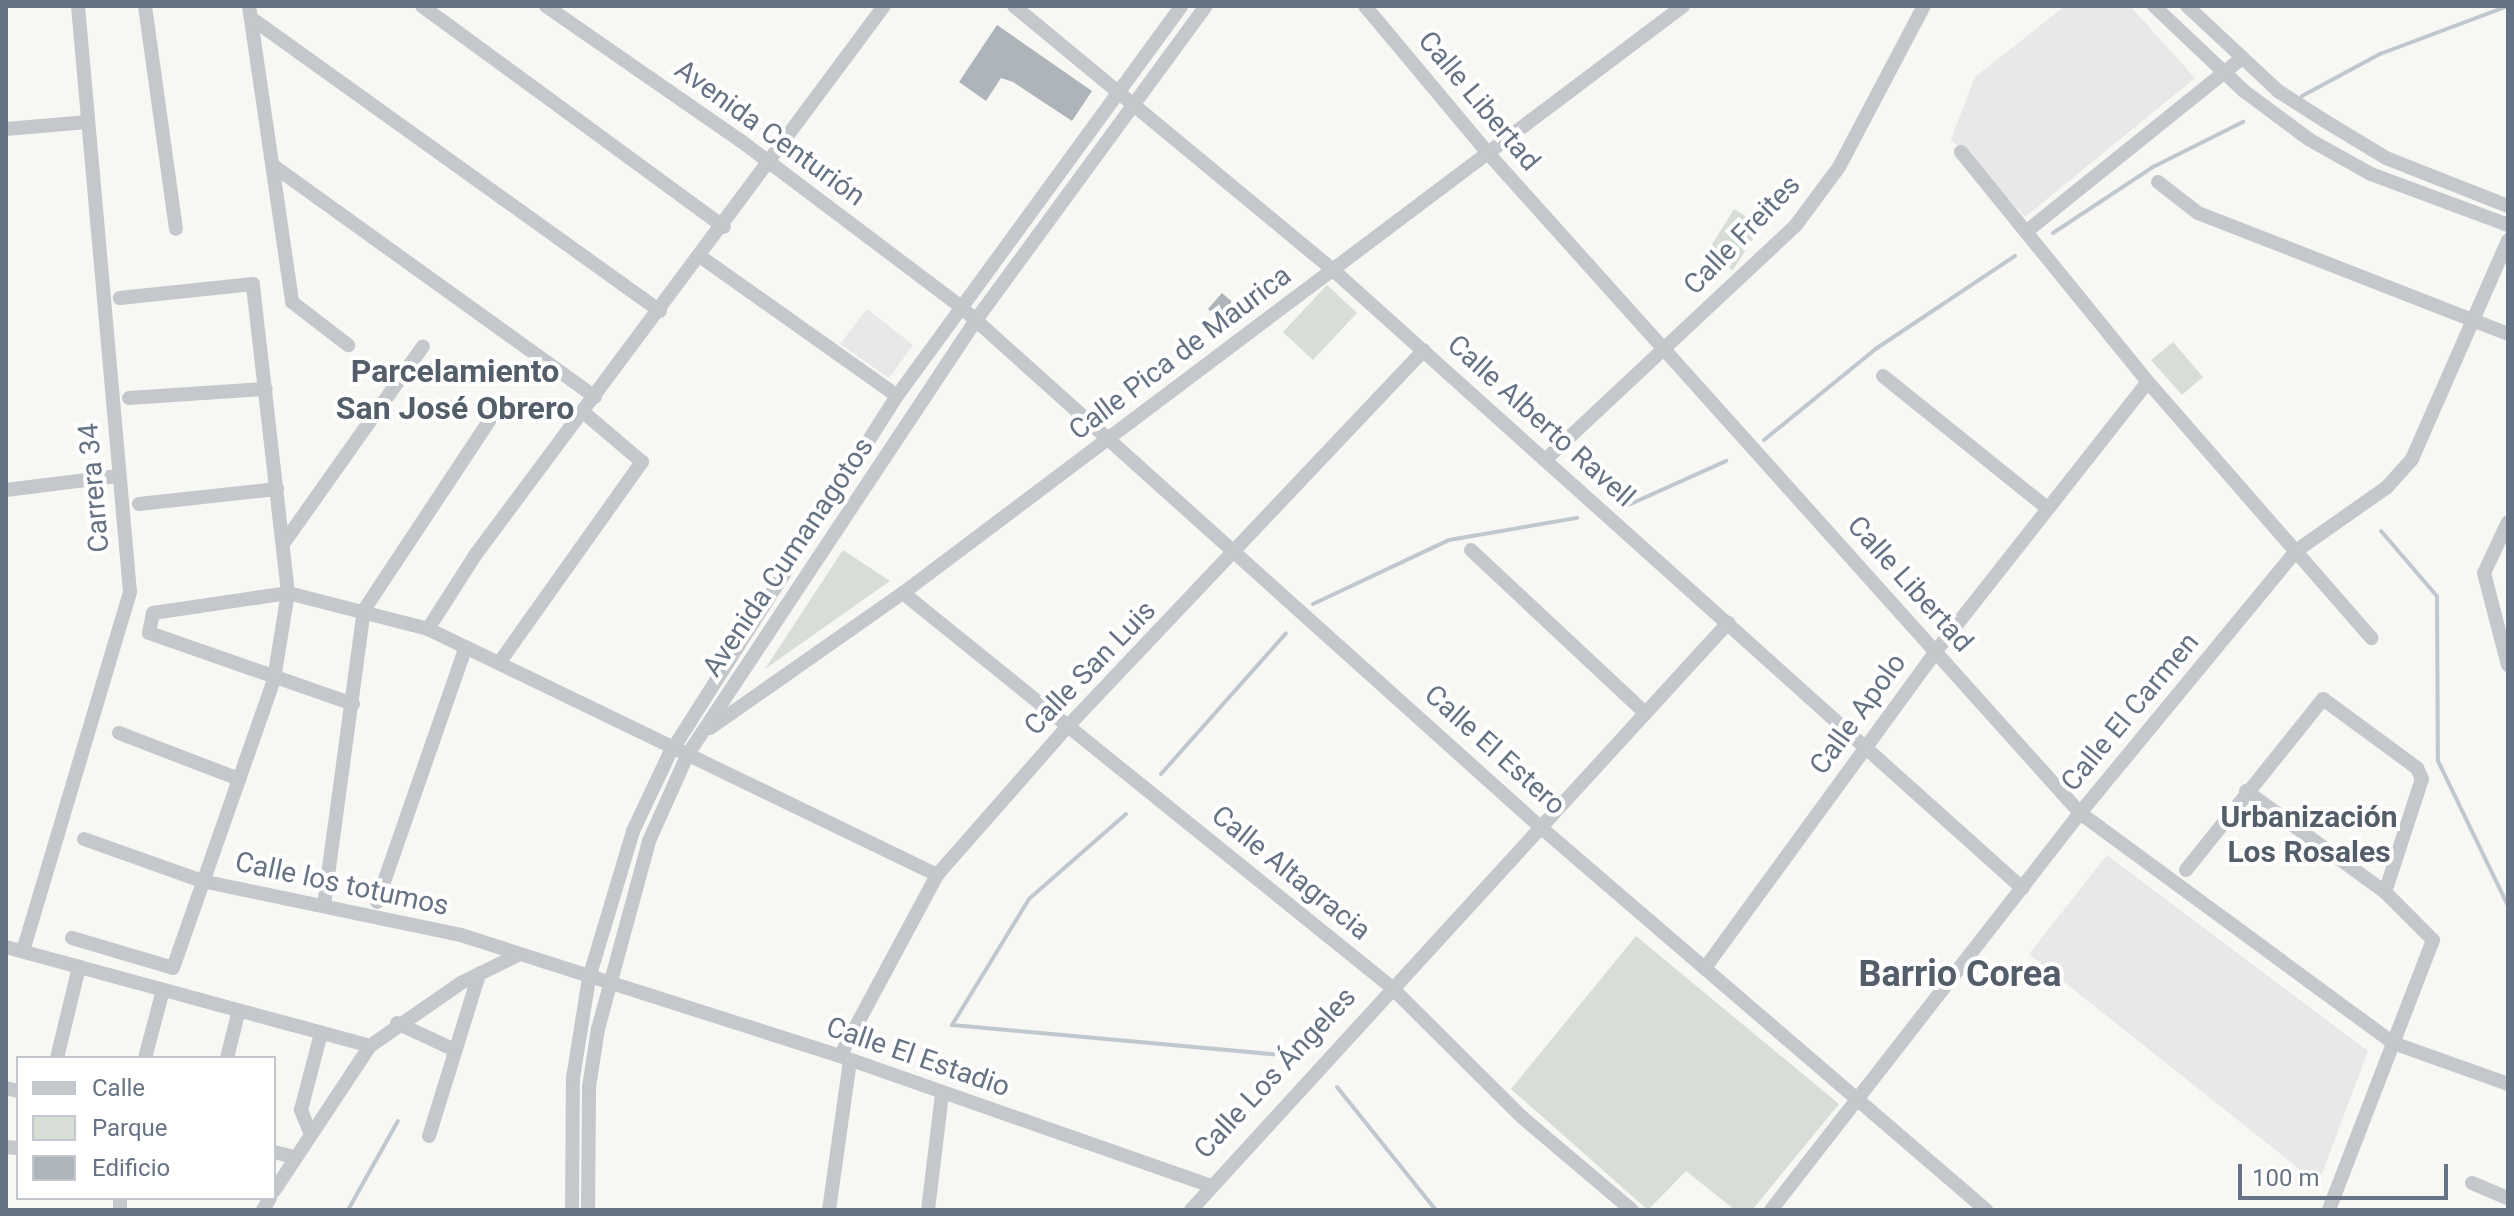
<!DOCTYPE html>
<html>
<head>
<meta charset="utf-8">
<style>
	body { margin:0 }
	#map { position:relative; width:2514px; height:1216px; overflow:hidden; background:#f7f7f4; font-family:Roboto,sans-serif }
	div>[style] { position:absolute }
	.built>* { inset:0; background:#e7e8e7 }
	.green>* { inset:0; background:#d7ded5 }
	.stream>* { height:4px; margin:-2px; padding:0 2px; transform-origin:2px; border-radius:2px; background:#c0c8cf }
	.building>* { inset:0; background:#adb4ba }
	.minor>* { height:14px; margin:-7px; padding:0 7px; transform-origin:7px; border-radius:7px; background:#c4c7cb }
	span { translate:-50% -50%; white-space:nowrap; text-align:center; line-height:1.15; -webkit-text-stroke:8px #fff; paint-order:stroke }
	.street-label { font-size:28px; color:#667384 }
	.neighbourhood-label { font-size:30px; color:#545d6a; font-weight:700 }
	.quarter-label { font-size:32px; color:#545d6a; font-weight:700 }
	.district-label { font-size:36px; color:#545d6a; font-weight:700 }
	.frame { position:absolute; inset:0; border:8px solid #667384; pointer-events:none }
	.legend { position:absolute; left:16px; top:1056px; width:260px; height:144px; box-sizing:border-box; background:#fff; border:2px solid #c2c7ce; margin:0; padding:10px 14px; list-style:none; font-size:24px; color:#667384 }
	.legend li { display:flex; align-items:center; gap:16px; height:40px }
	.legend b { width:40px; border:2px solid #c2c7ce }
	.scale { position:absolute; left:2238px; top:1164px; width:210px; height:36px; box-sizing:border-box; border:4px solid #667384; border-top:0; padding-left:10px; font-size:24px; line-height:28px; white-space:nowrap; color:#667384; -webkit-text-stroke:6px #fff; paint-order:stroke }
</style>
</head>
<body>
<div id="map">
	<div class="built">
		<div style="clip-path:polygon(2065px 6px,2130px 6px,2195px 78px,2025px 217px,1951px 139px,1975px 77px)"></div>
		<div style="clip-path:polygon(867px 309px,913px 345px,889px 378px,840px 344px)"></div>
		<div style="clip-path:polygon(2107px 855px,2368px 1051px,2318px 1184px,2029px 954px)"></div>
	</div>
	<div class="green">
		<div style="clip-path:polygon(1734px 209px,1761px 226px,1733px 270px,1706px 254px)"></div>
		<div style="clip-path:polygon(1327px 285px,1357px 313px,1313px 360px,1283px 332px)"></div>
		<div style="clip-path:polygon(2173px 342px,2203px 377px,2182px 395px,2151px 360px)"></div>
		<div style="clip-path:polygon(843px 550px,890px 581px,765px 669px)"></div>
		<div style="clip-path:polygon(1636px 936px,1839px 1104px,1752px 1210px,1735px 1210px,1686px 1171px,1648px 1210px,1511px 1089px)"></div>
	</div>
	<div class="stream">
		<div style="left:2302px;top:96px;width:89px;rotate:-28.3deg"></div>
		<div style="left:2380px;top:54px;width:137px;rotate:-20.6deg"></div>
		<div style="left:2053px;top:233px;width:120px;rotate:-33.4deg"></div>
		<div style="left:2153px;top:167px;width:101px;rotate:-26.6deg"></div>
		<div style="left:1764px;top:440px;width:146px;rotate:-39.2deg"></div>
		<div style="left:1877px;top:348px;width:166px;rotate:-33.7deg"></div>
		<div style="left:1626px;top:506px;width:110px;rotate:-24.2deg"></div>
		<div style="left:2381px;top:531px;width:86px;rotate:49.3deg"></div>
		<div style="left:2437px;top:596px;width:165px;rotate:89.7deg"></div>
		<div style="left:2438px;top:761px;width:161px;rotate:64.2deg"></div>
		<div style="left:1313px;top:604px;width:150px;rotate:-25.2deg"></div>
		<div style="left:1449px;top:540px;width:130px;rotate:-9.8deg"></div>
		<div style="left:1161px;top:774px;width:188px;rotate:-48.4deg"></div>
		<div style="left:1126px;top:814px;width:129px;rotate:138.8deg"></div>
		<div style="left:1029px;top:899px;width:148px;rotate:121.4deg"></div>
		<div style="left:952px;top:1025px;width:339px;rotate:5.2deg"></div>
		<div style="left:1337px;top:1087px;width:158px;rotate:51.2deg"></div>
		<div style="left:348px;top:1210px;width:102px;rotate:-60.7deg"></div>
	</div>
	<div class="building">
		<div style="clip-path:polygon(997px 25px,1092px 91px,1072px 121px,1013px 82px,1001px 78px,986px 101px,959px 82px)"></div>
		<div style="clip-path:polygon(1222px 293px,1244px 312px,1230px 328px,1208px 309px)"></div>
	</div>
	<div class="minor">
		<div style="left:145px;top:6px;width:225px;rotate:82.1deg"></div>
		<div style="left:249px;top:6px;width:299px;rotate:81.7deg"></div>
		<div style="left:292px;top:302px;width:71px;rotate:37.5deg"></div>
		<div style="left:422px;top:6px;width:374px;rotate:36.2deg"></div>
		<div style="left:546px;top:6px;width:237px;rotate:34.7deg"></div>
		<div style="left:741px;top:141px;width:274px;rotate:37deg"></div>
		<div style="left:960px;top:306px;width:777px;rotate:41.92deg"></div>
		<div style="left:1538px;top:825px;width:591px;rotate:40.67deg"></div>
		<div style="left:1014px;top:6px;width:414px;rotate:39.6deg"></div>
		<div style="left:1333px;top:270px;width:926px;rotate:41.89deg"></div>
		<div style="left:1365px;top:6px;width:190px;rotate:50.1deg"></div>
		<div style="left:1487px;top:152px;width:888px;rotate:48.1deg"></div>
		<div style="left:2080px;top:813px;width:388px;rotate:36.3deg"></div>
		<div style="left:2393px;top:1043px;width:122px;rotate:19.6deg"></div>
		<div style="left:2154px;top:6px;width:124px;rotate:43.4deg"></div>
		<div style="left:2244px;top:91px;width:82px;rotate:36.6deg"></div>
		<div style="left:2310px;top:140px;width:70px;rotate:29.1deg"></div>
		<div style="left:2371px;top:174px;width:146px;rotate:20.4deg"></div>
		<div style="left:2187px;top:6px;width:125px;rotate:43deg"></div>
		<div style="left:2278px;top:91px;width:56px;rotate:32.6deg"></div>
		<div style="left:2325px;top:121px;width:71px;rotate:31.2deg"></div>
		<div style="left:2386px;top:158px;width:131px;rotate:21.5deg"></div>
		<div style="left:251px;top:18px;width:503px;rotate:35.62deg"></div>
		<div style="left:6px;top:129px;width:82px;rotate:-4.9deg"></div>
		<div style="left:1961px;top:152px;width:296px;rotate:50.9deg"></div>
		<div style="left:2148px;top:382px;width:340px;rotate:48.9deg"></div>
		<div style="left:275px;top:167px;width:394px;rotate:35.7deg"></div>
		<div style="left:2158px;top:182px;width:51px;rotate:37.8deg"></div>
		<div style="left:2198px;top:213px;width:333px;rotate:21.3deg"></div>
		<div style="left:2027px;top:231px;width:276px;rotate:-38.8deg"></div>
		<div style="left:701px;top:257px;width:240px;rotate:35.3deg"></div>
		<div style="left:1883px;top:376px;width:211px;rotate:38.8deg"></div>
		<div style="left:129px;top:398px;width:137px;rotate:-3.8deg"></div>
		<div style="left:1545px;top:460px;width:344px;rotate:-43.1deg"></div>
		<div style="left:1796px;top:225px;width:72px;rotate:-53.4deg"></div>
		<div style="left:1839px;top:167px;width:182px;rotate:-62.2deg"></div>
		<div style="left:6px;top:490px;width:114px;rotate:-7.1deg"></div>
		<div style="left:139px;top:504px;width:139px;rotate:-6.2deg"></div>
		<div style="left:2508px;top:522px;width:56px;rotate:115.2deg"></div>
		<div style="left:2484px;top:573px;width:95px;rotate:75.4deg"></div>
		<div style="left:283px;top:544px;width:242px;rotate:-54.7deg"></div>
		<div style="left:1471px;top:550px;width:237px;rotate:43.1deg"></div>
		<div style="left:903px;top:593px;width:626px;rotate:38.9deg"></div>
		<div style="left:1390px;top:986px;width:187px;rotate:44.8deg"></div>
		<div style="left:1523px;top:1118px;width:143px;rotate:40.2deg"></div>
		<div style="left:428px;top:629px;width:89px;rotate:-57.4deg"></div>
		<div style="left:476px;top:554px;width:683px;rotate:-53.33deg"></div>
		<div style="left:499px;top:663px;width:247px;rotate:-54.6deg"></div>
		<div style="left:642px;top:462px;width:77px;rotate:-139.7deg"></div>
		<div style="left:353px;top:704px;width:216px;rotate:-160.8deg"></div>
		<div style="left:149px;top:633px;width:20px;rotate:-79deg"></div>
		<div style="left:153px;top:613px;width:136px;rotate:-8.4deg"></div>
		<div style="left:288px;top:593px;width:145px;rotate:14.4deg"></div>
		<div style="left:428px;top:629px;width:565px;rotate:25.79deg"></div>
		<div style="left:710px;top:728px;width:236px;rotate:-35deg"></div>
		<div style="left:903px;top:593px;width:976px;rotate:-36.96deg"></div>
		<div style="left:119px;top:733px;width:129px;rotate:21deg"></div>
		<div style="left:2246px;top:791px;width:172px;rotate:36deg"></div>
		<div style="left:2385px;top:892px;width:68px;rotate:45deg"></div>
		<div style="left:2433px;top:940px;width:289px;rotate:111.1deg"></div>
		<div style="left:84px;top:839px;width:125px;rotate:19.6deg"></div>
		<div style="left:202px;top:881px;width:265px;rotate:11.8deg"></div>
		<div style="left:461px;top:935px;width:398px;rotate:17.7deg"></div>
		<div style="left:840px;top:1056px;width:390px;rotate:19.3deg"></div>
		<div style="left:2186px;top:870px;width:219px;rotate:-51.3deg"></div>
		<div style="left:2323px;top:699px;width:117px;rotate:36.3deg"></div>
		<div style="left:2417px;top:768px;width:12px;rotate:66deg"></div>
		<div style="left:2422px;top:779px;width:119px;rotate:108.1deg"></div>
		<div style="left:377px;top:902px;width:270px;rotate:-70.8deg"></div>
		<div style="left:324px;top:905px;width:298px;rotate:-82.3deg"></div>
		<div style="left:364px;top:610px;width:248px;rotate:-56.5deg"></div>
		<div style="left:72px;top:938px;width:105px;rotate:16.5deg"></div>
		<div style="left:173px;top:968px;width:306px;rotate:-70.7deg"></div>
		<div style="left:274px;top:679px;width:87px;rotate:-80.8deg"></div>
		<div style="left:288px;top:593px;width:311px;rotate:-96.5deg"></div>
		<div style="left:253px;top:284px;width:134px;rotate:174deg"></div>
		<div style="left:6px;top:947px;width:377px;rotate:15.2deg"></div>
		<div style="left:23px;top:951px;width:375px;rotate:-73.4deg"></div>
		<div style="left:130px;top:592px;width:588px;rotate:-95.07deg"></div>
		<div style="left:1705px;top:968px;width:392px;rotate:-53.9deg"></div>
		<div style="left:1936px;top:651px;width:342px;rotate:-51.8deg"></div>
		<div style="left:397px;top:1023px;width:64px;rotate:25deg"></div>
		<div style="left:840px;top:1056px;width:205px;rotate:-61.8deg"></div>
		<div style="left:937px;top:875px;width:200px;rotate:-48.7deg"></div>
		<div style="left:1069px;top:725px;width:516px;rotate:-46.57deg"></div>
		<div style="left:57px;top:1058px;width:94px;rotate:-76.4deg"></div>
		<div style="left:145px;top:1058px;width:70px;rotate:-75.2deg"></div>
		<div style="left:227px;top:1058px;width:49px;rotate:-76deg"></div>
		<div style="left:6px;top:1088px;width:12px;rotate:14deg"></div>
		<div style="left:309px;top:1130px;width:22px;rotate:-112deg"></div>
		<div style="left:301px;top:1110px;width:80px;rotate:-75.4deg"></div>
		<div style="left:429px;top:1136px;width:170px;rotate:-72.8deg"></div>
		<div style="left:6px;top:1147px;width:12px;rotate:5deg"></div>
		<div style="left:274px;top:1152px;width:21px;rotate:14deg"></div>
		<div style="left:2472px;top:1183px;width:39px;rotate:23deg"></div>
		<div style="left:274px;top:1191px;width:174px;rotate:-56.5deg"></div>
		<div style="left:370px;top:1046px;width:111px;rotate:-34.7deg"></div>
		<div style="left:461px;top:983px;width:64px;rotate:-26.2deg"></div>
		<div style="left:120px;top:1210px;width:12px;rotate:-90deg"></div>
		<div style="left:263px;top:1210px;width:14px;rotate:-60deg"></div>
		<div style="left:572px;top:1210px;width:132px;rotate:-89.6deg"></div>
		<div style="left:573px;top:1078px;width:101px;rotate:-80.9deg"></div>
		<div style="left:589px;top:978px;width:153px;rotate:-73.3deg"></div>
		<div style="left:633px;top:831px;width:84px;rotate:-64.7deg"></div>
		<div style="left:669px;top:755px;width:425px;rotate:-57.6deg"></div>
		<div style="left:897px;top:396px;width:482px;rotate:-53.9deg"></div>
		<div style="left:588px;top:1210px;width:123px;rotate:-89.5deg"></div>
		<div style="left:589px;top:1087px;width:59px;rotate:-81.2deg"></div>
		<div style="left:598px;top:1029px;width:195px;rotate:-74.8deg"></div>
		<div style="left:649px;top:841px;width:95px;rotate:-65.9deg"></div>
		<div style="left:688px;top:754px;width:521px;rotate:-56.43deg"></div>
		<div style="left:976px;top:320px;width:389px;rotate:-53.8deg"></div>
		<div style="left:829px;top:1210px;width:151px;rotate:-82deg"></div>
		<div style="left:928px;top:1210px;width:117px;rotate:-83.1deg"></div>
		<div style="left:1191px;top:1210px;width:796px;rotate:-47.55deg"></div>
		<div style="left:1771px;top:1210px;width:503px;rotate:-52.11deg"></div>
		<div style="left:2080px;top:813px;width:340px;rotate:-50.5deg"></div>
		<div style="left:2296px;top:551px;width:111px;rotate:-35.1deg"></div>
		<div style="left:2387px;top:487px;width:38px;rotate:-48deg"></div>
		<div style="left:2412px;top:459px;width:239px;rotate:-66.3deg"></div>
	</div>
	<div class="street-label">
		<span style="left:1479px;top:101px;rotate:50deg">Calle Libertad</span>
		<span style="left:770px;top:133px;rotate:36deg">Avenida Centurión</span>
		<span style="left:1742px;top:235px;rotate:-46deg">Calle Freites</span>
		<span style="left:1180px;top:353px;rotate:-37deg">Calle Pica de Maurica</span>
		<span style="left:1541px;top:421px;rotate:42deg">Calle Alberto Ravell</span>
		<span style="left:94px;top:488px;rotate:-95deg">Carrera 34</span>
		<span style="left:788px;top:557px;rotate:-56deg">Avenida Cumanagotos</span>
		<span style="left:1910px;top:584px;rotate:48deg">Calle Libertad</span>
		<span style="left:1090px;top:668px;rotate:-46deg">Calle San Luis</span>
		<span style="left:2130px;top:712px;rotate:-50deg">Calle El Carmen</span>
		<span style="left:1858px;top:714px;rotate:-54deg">Calle Apolo</span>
		<span style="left:1495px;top:750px;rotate:42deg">Calle El Estero</span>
		<span style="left:1291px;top:873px;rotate:39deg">Calle Altagracia</span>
		<span style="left:342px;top:884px;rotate:12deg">Calle los totumos</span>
		<span style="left:918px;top:1057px;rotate:19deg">Calle El Estadio</span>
		<span style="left:1275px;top:1073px;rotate:-47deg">Calle Los Ángeles</span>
	</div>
	<div class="neighbourhood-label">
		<span style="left:2309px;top:834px">Urbanización<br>Los Rosales</span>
	</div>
	<div class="quarter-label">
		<span style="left:455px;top:390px">Parcelamiento<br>San José Obrero</span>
	</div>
	<div class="district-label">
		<span style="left:1960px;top:975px">Barrio Corea</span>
	</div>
	<div class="frame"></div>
	<ul class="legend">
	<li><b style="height:10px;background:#c4c7cb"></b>Calle</li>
	<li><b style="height:22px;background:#d7ded5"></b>Parque</li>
	<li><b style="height:22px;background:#adb4ba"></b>Edificio</li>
	</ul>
	<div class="scale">100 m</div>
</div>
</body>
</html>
